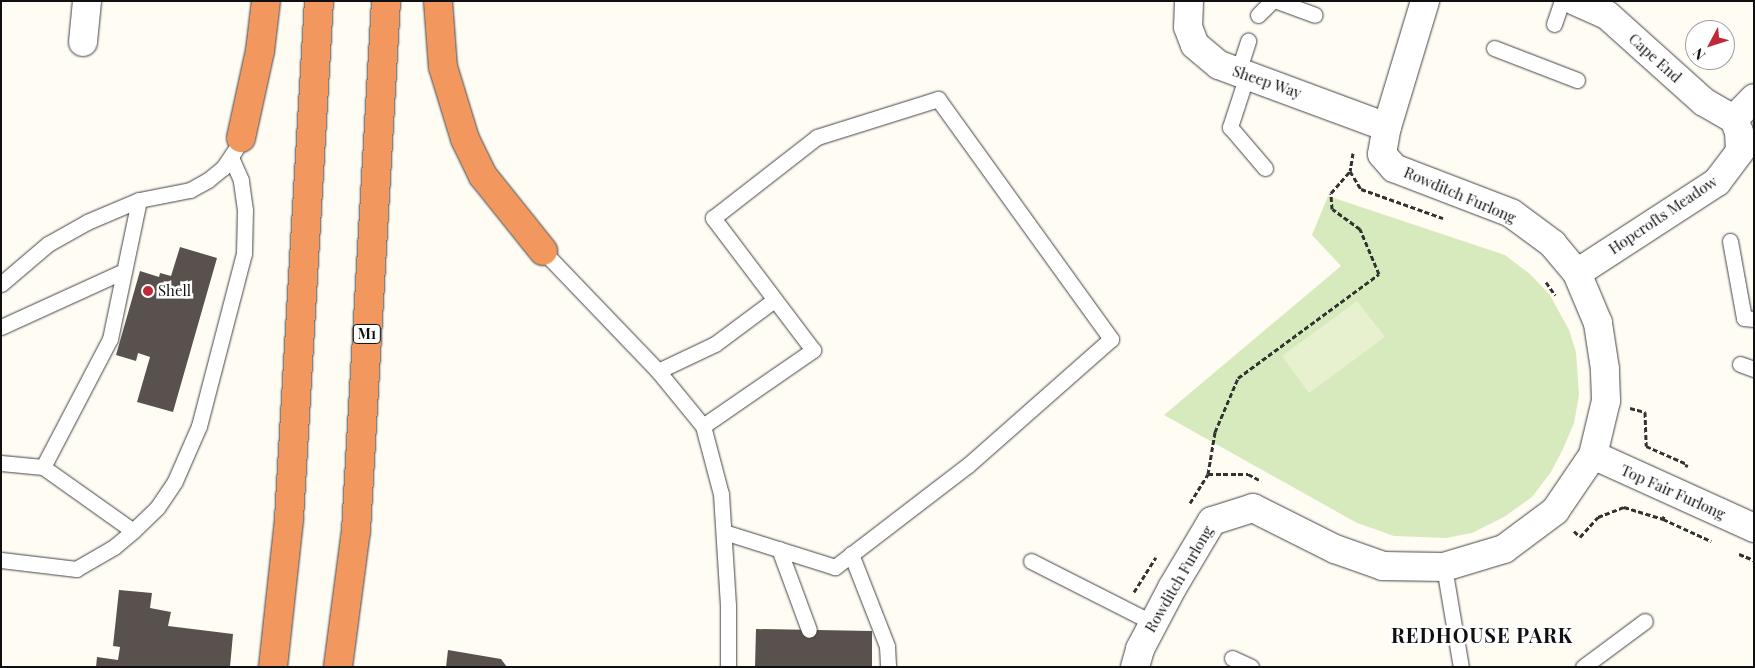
<!DOCTYPE html>
<html>
<head>
<meta charset="utf-8">
<style>
	body { margin:0 }
	#map { position:relative; width:1755px; height:668px; overflow:hidden; background:#fffcf4; font-family:"Playfair Display",serif }
	div>[style] { position:absolute }
	.green>* { inset:0; background:#d7eabd }
	.pitch>* { inset:0; background:#e7f1cf }
	.building>* { inset:0; background:#59514d }
	.path>* { height:3px; margin-top:-1.5px; transform-origin:0; background:repeating-linear-gradient(90deg,#323232 0 5px,transparent 0 7.5px) }
	.roads { filter:drop-shadow(0 0 1px #434343) drop-shadow(0 0 1px #434343) }
	.service>* { height:15px; margin:-7.5px; padding:0 7.5px; transform-origin:7.5px; border-radius:7.5px; background:#fff }
	.minor>* { height:28px; margin:-14px; padding:0 14px; transform-origin:14px; border-radius:14px; background:#fff }
	.motorway>* { height:28px; margin:-14px; padding:0 14px; transform-origin:14px; border-radius:14px; background:#f2985f }
	.dots>* { width:14px; height:14px; translate:-50% -50%; box-sizing:border-box; border:2px solid #fff; border-radius:50% }
	span { translate:-50% -50%; white-space:nowrap; text-align:center; line-height:1.15; -webkit-text-stroke:5px #fff; paint-order:stroke }
	.shield-label span { padding:1px 4px; background:#fff; border:1px solid; border-radius:4px; -webkit-text-stroke-width:0 }
	.shield-label { font-size:14px; color:#101010; font-weight:700 }
	.street-label { font-size:15px; color:#101010 }
	.poi-label { font-size:15px; color:#101010 }
	.left { translate:0 -50%; text-align:left }
	.district-label { font-size:20px; color:#101010; font-weight:700; letter-spacing:1px }
	.frame { position:absolute; inset:0; border:2px solid #101010; pointer-events:none }
	.north { position:absolute; left:1685px; top:20px; width:50px; height:50px; box-sizing:border-box; background:#fff; border:1px solid #9f9f9f; border-radius:50%; rotate:230deg; font-size:14px; font-weight:700; line-height:20px; text-align:center; color:#101010 }
	.north::after { content:''; display:block; margin:auto; width:18px; height:22px; background:#c0293a; clip-path:polygon(50% 0,100% 100%,50% 72%,0 100%) }
</style>
</head>
<body>
<div id="map">
	<div class="green">
		<div style="clip-path:polygon(1328px 196px,1505px 255px,1530px 274px,1550px 295px,1569px 330px,1576px 352px,1579px 395px,1574px 423px,1563px 449px,1551px 472px,1532px 497px,1504px 517px,1472px 533px,1446px 538px,1394px 536px,1357px 523px,1164px 415px,1341px 266px,1312px 235px)"></div>
	</div>
	<div class="pitch">
		<div style="clip-path:polygon(1357px 301px,1385px 337px,1309px 393px,1282px 356px)"></div>
	</div>
	<div class="building">
		<div style="clip-path:polygon(180px 247px,217px 258px,173px 412px,137px 402px,150px 357px,138px 353px,136px 361px,116px 355px,140px 271px,159px 277px,160px 273px,171px 276px)"></div>
		<div style="clip-path:polygon(119px 590px,152px 593px,150px 608px,171px 612px,168px 626px,233px 634px,230px 667px,96px 667px,97px 657px,118px 660px,120px 647px,113px 646px)"></div>
		<div style="clip-path:polygon(756px 629px,872px 631px,872px 667px,755px 667px)"></div>
		<div style="clip-path:polygon(448px 650px,501px 659px,507px 667px,446px 667px)"></div>
	</div>
	<div class="path">
		<div style="left:1353px;top:153px;width:18px;rotate:99deg"></div>
		<div style="left:1350px;top:171px;width:21px;rotate:59deg"></div>
		<div style="left:1361px;top:189px;width:87px;rotate:19.5deg"></div>
		<div style="left:1546px;top:282px;width:16px;rotate:55deg"></div>
		<div style="left:1630px;top:408px;width:16px;rotate:15deg"></div>
		<div style="left:1645px;top:412px;width:34px;rotate:88deg"></div>
		<div style="left:1646px;top:446px;width:45px;rotate:23.7deg"></div>
		<div style="left:1687px;top:464px;width:3px;rotate:108deg"></div>
		<div style="left:1208px;top:474px;width:43px;rotate:-80.5deg"></div>
		<div style="left:1215px;top:432px;width:59px;rotate:-66.9deg"></div>
		<div style="left:1238px;top:378px;width:175px;rotate:-36.4deg"></div>
		<div style="left:1379px;top:274px;width:49px;rotate:-112.9deg"></div>
		<div style="left:1360px;top:229px;width:34px;rotate:-144deg"></div>
		<div style="left:1332px;top:209px;width:16px;rotate:-94deg"></div>
		<div style="left:1331px;top:193px;width:29px;rotate:-49deg"></div>
		<div style="left:1190px;top:503px;width:34px;rotate:-58deg"></div>
		<div style="left:1208px;top:474px;width:40px"></div>
		<div style="left:1248px;top:474px;width:15px;rotate:28deg"></div>
		<div style="left:1664px;top:516px;width:3px;rotate:108deg"></div>
		<div style="left:1663px;top:519px;width:53px;rotate:24.6deg"></div>
		<div style="left:1574px;top:531px;width:8px;rotate:45deg"></div>
		<div style="left:1580px;top:537px;width:27px;rotate:-48deg"></div>
		<div style="left:1598px;top:517px;width:28px;rotate:-21deg"></div>
		<div style="left:1624px;top:507px;width:41px;rotate:17.1deg"></div>
		<div style="left:1739px;top:554px;width:16px;rotate:22deg"></div>
		<div style="left:1134px;top:592px;width:41px;rotate:-57.8deg"></div>
	</div>
	<div class="roads">
		<div class="service">
			<div style="left:1277px;top:1px;width:40px;rotate:20.2deg"></div>
			<div style="left:1258px;top:15px;width:20px;rotate:-45deg"></div>
			<div style="left:1554px;top:24px;width:24px;rotate:-71deg"></div>
			<div style="left:1494px;top:48px;width:89px;rotate:21.1deg"></div>
			<div style="left:1238px;top:72px;width:33px;rotate:-72deg"></div>
			<div style="left:1247px;top:75px;width:55px;rotate:108.1deg"></div>
			<div style="left:1230px;top:127px;width:54px;rotate:49.5deg"></div>
			<div style="left:1730px;top:241px;width:78px;rotate:79.7deg"></div>
			<div style="left:1744px;top:318px;width:10px;rotate:6deg"></div>
			<div style="left:543px;top:251px;width:166px;rotate:46.2deg"></div>
			<div style="left:658px;top:371px;width:71px;rotate:50.7deg"></div>
			<div style="left:703px;top:426px;width:70px;rotate:75.2deg"></div>
			<div style="left:721px;top:494px;width:112px;rotate:86.4deg"></div>
			<div style="left:728px;top:606px;width:61px;rotate:90deg"></div>
			<div style="left:1px;top:284px;width:62px;rotate:-40.4deg"></div>
			<div style="left:48px;top:244px;width:45px;rotate:-29.4deg"></div>
			<div style="left:87px;top:222px;width:56px;rotate:-22.9deg"></div>
			<div style="left:139px;top:200px;width:52px;rotate:-11.1deg"></div>
			<div style="left:190px;top:190px;width:21px;rotate:-29deg"></div>
			<div style="left:208px;top:180px;width:19px;rotate:-39deg"></div>
			<div style="left:223px;top:168px;width:22px;rotate:-56deg"></div>
			<div style="left:1px;top:327px;width:135px;rotate:-24.5deg"></div>
			<div style="left:1740px;top:364px;width:15px;rotate:20deg"></div>
			<div style="left:658px;top:371px;width:63px;rotate:-25.3deg"></div>
			<div style="left:715px;top:344px;width:72px;rotate:-36.6deg"></div>
			<div style="left:703px;top:426px;width:134px;rotate:-34.6deg"></div>
			<div style="left:813px;top:350px;width:166px;rotate:-127.1deg"></div>
			<div style="left:713px;top:218px;width:132px;rotate:-37.9deg"></div>
			<div style="left:817px;top:137px;width:127px;rotate:-17.4deg"></div>
			<div style="left:938px;top:99px;width:296px;rotate:54.2deg"></div>
			<div style="left:1111px;top:339px;width:191px;rotate:138.6deg"></div>
			<div style="left:968px;top:465px;width:168px;rotate:142.5deg"></div>
			<div style="left:835px;top:567px;width:116px;rotate:-162.5deg"></div>
			<div style="left:1px;top:463px;width:42px;rotate:5.4deg"></div>
			<div style="left:43px;top:467px;width:110px;rotate:35.4deg"></div>
			<div style="left:43px;top:467px;width:144px;rotate:-62.4deg"></div>
			<div style="left:110px;top:339px;width:142px;rotate:-78.2deg"></div>
			<div style="left:779px;top:549px;width:86px;rotate:69.7deg"></div>
			<div style="left:851px;top:554px;width:99px;rotate:68.6deg"></div>
			<div style="left:887px;top:646px;width:21px;rotate:87deg"></div>
			<div style="left:1px;top:560px;width:76px;rotate:6.8deg"></div>
			<div style="left:76px;top:569px;width:44px;rotate:-30.1deg"></div>
			<div style="left:114px;top:547px;width:25px;rotate:-40deg"></div>
			<div style="left:133px;top:531px;width:33px;rotate:-44deg"></div>
			<div style="left:157px;top:508px;width:32px;rotate:-56deg"></div>
			<div style="left:175px;top:481px;width:60px;rotate:-66.4deg"></div>
			<div style="left:199px;top:426px;width:179px;rotate:-75.4deg"></div>
			<div style="left:244px;top:253px;width:43px;rotate:-88.7deg"></div>
			<div style="left:245px;top:210px;width:30px;rotate:-98deg"></div>
			<div style="left:241px;top:180px;width:24px;rotate:-114deg"></div>
			<div style="left:1031px;top:561px;width:137px;rotate:26.9deg"></div>
			<div style="left:1444px;top:567px;width:101px;rotate:80.4deg"></div>
			<div style="left:1232px;top:658px;width:21px;rotate:25deg"></div>
			<div style="left:1583px;top:667px;width:77px;rotate:-36.6deg"></div>
		</div>
		<div class="minor">
			<div style="left:1189px;top:1px;width:26px;rotate:92deg"></div>
			<div style="left:1188px;top:27px;width:19px;rotate:69deg"></div>
			<div style="left:1195px;top:45px;width:31px;rotate:40deg"></div>
			<div style="left:1219px;top:65px;width:179px;rotate:20.3deg"></div>
			<div style="left:1575px;top:1px;width:35px;rotate:24deg"></div>
			<div style="left:1607px;top:15px;width:130px;rotate:41.9deg"></div>
			<div style="left:1704px;top:102px;width:34px;rotate:30deg"></div>
			<div style="left:83px;top:42px;width:41px;rotate:-84.4deg"></div>
			<div style="left:1577px;top:273px;width:167px;rotate:-33deg"></div>
			<div style="left:1717px;top:182px;width:39px;rotate:-53deg"></div>
			<div style="left:1740px;top:151px;width:19px;rotate:-93deg"></div>
			<div style="left:1739px;top:132px;width:14px;rotate:-111deg"></div>
			<div style="left:1734px;top:119px;width:29px;rotate:-46deg"></div>
			<div style="left:1593px;top:455px;width:177px;rotate:24.4deg"></div>
			<div style="left:1135px;top:667px;width:19px;rotate:-74deg"></div>
			<div style="left:1140px;top:649px;width:69px;rotate:-62.3deg"></div>
			<div style="left:1172px;top:588px;width:78px;rotate:-59.2deg"></div>
			<div style="left:1212px;top:521px;width:43px;rotate:-17.6deg"></div>
			<div style="left:1253px;top:508px;width:92px;rotate:26.6deg"></div>
			<div style="left:1335px;top:549px;width:51px;rotate:19.5deg"></div>
			<div style="left:1383px;top:566px;width:61px;rotate:0.9deg"></div>
			<div style="left:1444px;top:567px;width:63px;rotate:-16.7deg"></div>
			<div style="left:1504px;top:549px;width:64px;rotate:-36.7deg"></div>
			<div style="left:1555px;top:511px;width:68px;rotate:-55.8deg"></div>
			<div style="left:1593px;top:455px;width:56px;rotate:-76.5deg"></div>
			<div style="left:1606px;top:401px;width:32px;rotate:-92deg"></div>
			<div style="left:1605px;top:369px;width:47px;rotate:-98.7deg"></div>
			<div style="left:1598px;top:323px;width:54px;rotate:-112.8deg"></div>
			<div style="left:1577px;top:273px;width:38px;rotate:-130deg"></div>
			<div style="left:1553px;top:244px;width:52px;rotate:-143.6deg"></div>
			<div style="left:1511px;top:213px;width:125px;rotate:-159deg"></div>
			<div style="left:1394px;top:168px;width:18px;rotate:-131deg"></div>
			<div style="left:1382px;top:154px;width:27px;rotate:-80deg"></div>
			<div style="left:1387px;top:127px;width:132px;rotate:-73.2deg"></div>
		</div>
		<div class="motorway">
			<div style="left:438px;top:1px;width:66px;rotate:85.7deg"></div>
			<div style="left:443px;top:67px;width:75px;rotate:73deg"></div>
			<div style="left:465px;top:139px;width:41px;rotate:64.1deg"></div>
			<div style="left:483px;top:176px;width:96px;rotate:51.3deg"></div>
			<div style="left:241px;top:138px;width:89px;rotate:-77.7deg"></div>
			<div style="left:260px;top:51px;width:50px;rotate:-83.2deg"></div>
			<div style="left:273px;top:667px;width:149px;rotate:-83.8deg"></div>
			<div style="left:289px;top:519px;width:519px;rotate:-86.69deg"></div>
			<div style="left:338px;top:667px;width:137px;rotate:-82.5deg"></div>
			<div style="left:356px;top:531px;width:531px;rotate:-86.76deg"></div>
		</div>
	</div>
	<div class="dots">
		<div style="left:148px;top:291px;background:#c0293a"></div>
	</div>
	<div class="shield-label">
		<span style="left:367px;top:334px">M1</span>
	</div>
	<div class="street-label">
		<span style="left:1655px;top:58px;rotate:42deg">Cape End</span>
		<span style="left:1267px;top:82px;rotate:19deg">Sheep Way</span>
		<span style="left:1460px;top:195px;rotate:23deg">Rowditch Furlong</span>
		<span style="left:1663px;top:215px;rotate:-34deg">Hopcrofts Meadow</span>
		<span style="left:1673px;top:492px;rotate:24deg">Top Fair Furlong</span>
		<span style="left:1179px;top:579px;rotate:-60deg">Rowditch Furlong</span>
	</div>
	<div class="poi-label">
		<span class="left" style="left:158px;top:291px">Shell</span>
	</div>
	<div class="district-label">
		<span style="left:1482px;top:634px">REDHOUSE PARK</span>
	</div>
	<div class="frame"></div>
	<div class="north">N</div>
</div>
</body>
</html>
